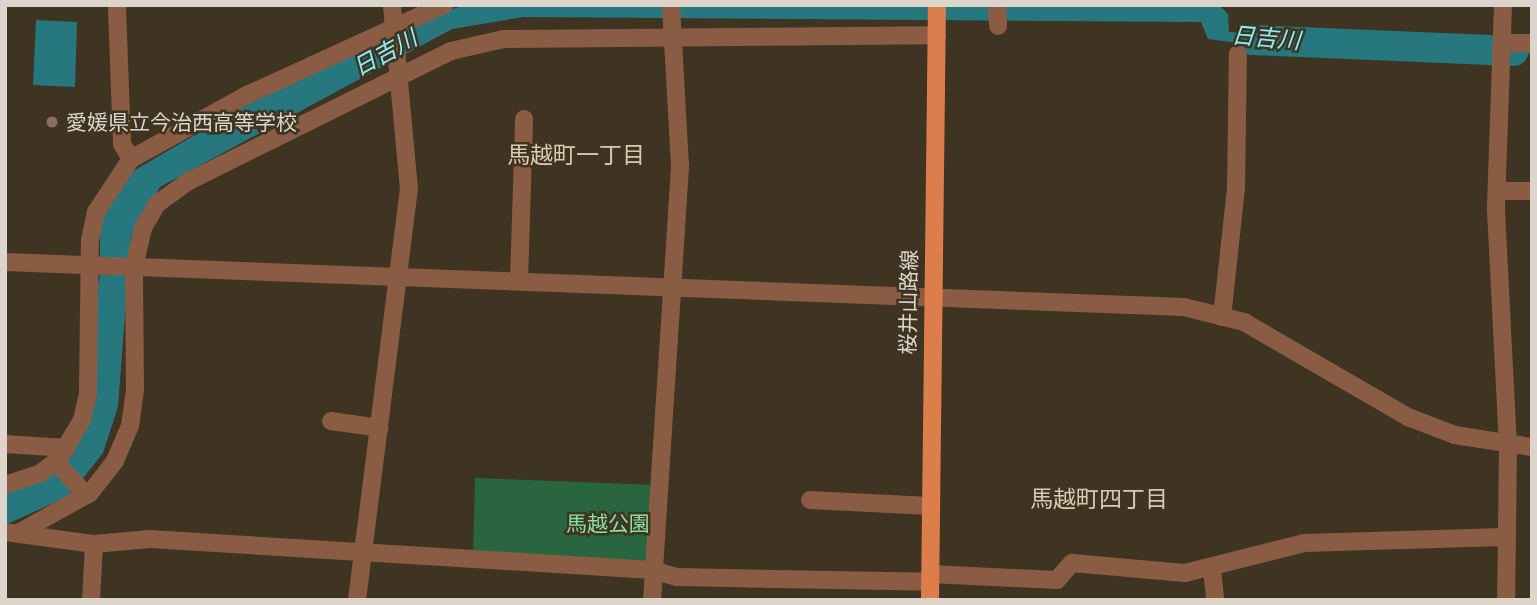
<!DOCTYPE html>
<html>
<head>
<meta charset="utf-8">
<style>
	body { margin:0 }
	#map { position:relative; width:1537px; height:605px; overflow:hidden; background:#3f3321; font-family:Ubuntu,"Noto Sans JP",sans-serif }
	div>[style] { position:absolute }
	.green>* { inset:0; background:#29663f }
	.water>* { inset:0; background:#26787e }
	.river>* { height:30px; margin:-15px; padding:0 15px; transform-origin:15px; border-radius:15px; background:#26787e }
	.minor>* { height:18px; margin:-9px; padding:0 9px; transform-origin:9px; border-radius:9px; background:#8a5c44 }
	.major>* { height:18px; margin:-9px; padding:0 9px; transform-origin:9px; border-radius:9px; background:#db7e4c }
	.dots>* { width:19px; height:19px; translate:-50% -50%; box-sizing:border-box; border:4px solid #3f3321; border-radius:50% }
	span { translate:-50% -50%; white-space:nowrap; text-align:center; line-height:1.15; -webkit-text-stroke:5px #3f3321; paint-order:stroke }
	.poi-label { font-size:21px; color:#ddd5cb }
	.left { translate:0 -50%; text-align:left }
	.street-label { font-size:21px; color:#ddd5cb }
	.park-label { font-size:21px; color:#84e1a2 }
	.water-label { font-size:23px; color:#87f4fc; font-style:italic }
	.neighbourhood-label { font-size:23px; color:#d8c9b3 }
	.frame { position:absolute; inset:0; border:7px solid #ddd5cb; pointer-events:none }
</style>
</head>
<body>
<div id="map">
	<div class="green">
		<div style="clip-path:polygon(475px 478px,655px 485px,647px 564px,473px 554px)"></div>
	</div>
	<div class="water">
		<div style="clip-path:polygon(467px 5px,1219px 5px,1228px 14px,1229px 32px,1482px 45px,1532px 49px,1532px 54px,1230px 42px,1208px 39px,1201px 22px,523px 17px,452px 29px,160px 187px,131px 237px,118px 407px,103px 453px,69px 496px,5px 525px,5px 493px,52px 476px,74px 448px,100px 274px,100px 216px,130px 173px,244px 106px,433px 14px)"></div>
		<div style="clip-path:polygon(36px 20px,77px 22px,75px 87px,33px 85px)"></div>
	</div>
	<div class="river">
		<div style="left:1252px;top:40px;width:262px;rotate:2.4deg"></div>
	</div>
	<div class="minor">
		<div style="left:997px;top:5px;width:21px;rotate:87deg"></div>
		<div style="left:1503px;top:5px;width:205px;rotate:92deg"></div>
		<div style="left:1496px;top:210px;width:237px;rotate:87.1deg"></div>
		<div style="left:1508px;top:447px;width:153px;rotate:90.7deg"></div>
		<div style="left:1504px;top:43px;width:28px"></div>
		<div style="left:131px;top:159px;width:132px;rotate:-28.9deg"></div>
		<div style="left:247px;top:95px;width:217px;rotate:-24.6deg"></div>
		<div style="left:1497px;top:191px;width:35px"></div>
		<div style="left:5px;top:262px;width:1180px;rotate:2.19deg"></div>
		<div style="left:1184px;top:307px;width:62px;rotate:14deg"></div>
		<div style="left:1244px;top:322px;width:190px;rotate:30.1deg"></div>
		<div style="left:1408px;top:417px;width:50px;rotate:21deg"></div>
		<div style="left:1455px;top:435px;width:78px;rotate:8.9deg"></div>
		<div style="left:519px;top:281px;width:162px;rotate:-88.2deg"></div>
		<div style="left:1222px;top:317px;width:129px;rotate:-83.8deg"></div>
		<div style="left:1236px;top:189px;width:135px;rotate:-89.2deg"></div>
		<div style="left:331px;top:421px;width:49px;rotate:8.1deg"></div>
		<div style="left:5px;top:444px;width:62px;rotate:3.7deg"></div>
		<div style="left:56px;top:462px;width:45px;rotate:47.7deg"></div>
		<div style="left:5px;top:485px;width:36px;rotate:-18deg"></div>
		<div style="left:39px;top:474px;width:24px;rotate:-36deg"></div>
		<div style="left:58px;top:460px;width:47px;rotate:-59deg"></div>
		<div style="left:82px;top:420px;width:28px;rotate:-77deg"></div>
		<div style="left:88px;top:393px;width:153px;rotate:-89.3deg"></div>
		<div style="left:90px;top:240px;width:29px;rotate:-78deg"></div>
		<div style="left:96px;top:212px;width:64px;rotate:-56.6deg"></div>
		<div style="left:131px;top:159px;width:17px;rotate:-121deg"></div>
		<div style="left:122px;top:144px;width:139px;rotate:-92.1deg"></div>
		<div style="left:810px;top:500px;width:120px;rotate:2.9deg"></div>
		<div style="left:5px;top:532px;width:90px;rotate:7.7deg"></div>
		<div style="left:94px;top:544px;width:56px;rotate:-5.1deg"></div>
		<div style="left:150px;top:539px;width:503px;rotate:3.53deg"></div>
		<div style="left:652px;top:570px;width:26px;rotate:16deg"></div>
		<div style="left:677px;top:577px;width:253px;rotate:1.1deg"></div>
		<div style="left:20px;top:532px;width:80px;rotate:-29.1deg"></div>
		<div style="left:90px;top:493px;width:41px;rotate:-52deg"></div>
		<div style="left:115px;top:461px;width:38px;rotate:-67deg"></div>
		<div style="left:130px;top:426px;width:37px;rotate:-82deg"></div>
		<div style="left:135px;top:389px;width:122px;rotate:-90.5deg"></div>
		<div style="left:134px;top:267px;width:40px;rotate:-77deg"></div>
		<div style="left:143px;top:228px;width:28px;rotate:-60deg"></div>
		<div style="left:157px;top:204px;width:37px;rotate:-36deg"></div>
		<div style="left:187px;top:182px;width:295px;rotate:-26.4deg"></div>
		<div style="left:451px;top:51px;width:54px;rotate:-12.8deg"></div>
		<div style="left:504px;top:39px;width:433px;rotate:-0.5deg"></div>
		<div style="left:1212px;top:569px;width:31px;rotate:84deg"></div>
		<div style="left:930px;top:574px;width:127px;rotate:2.7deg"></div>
		<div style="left:1057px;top:580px;width:23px;rotate:-49deg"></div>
		<div style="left:1072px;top:563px;width:113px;rotate:5.1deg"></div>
		<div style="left:1185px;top:573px;width:123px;rotate:-14.1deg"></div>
		<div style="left:1304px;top:543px;width:199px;rotate:-1.7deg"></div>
		<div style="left:91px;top:600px;width:56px;rotate:-86.9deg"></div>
		<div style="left:357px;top:600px;width:414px;rotate:-82.8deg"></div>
		<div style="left:409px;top:189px;width:185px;rotate:-95.3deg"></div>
		<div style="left:652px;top:600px;width:435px;rotate:-86.3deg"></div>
		<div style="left:680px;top:166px;width:161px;rotate:-93.2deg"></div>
	</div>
	<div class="major">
		<div style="left:930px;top:600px;width:595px;rotate:-89.33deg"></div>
	</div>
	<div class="dots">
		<div style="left:52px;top:122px;background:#8d6e63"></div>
	</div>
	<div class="poi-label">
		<span class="left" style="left:66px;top:122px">愛媛県立今治西高等学校</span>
	</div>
	<div class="street-label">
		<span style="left:908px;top:302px;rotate:-89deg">桜井山路線</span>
	</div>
	<div class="park-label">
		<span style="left:608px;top:523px">馬越公園</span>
	</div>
	<div class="water-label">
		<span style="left:1266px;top:38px;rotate:5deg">日吉川</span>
		<span style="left:385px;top:53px;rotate:-29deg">日吉川</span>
	</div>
	<div class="neighbourhood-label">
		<span style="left:576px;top:155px">馬越町一丁目</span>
		<span style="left:1099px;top:499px">馬越町四丁目</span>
	</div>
	<div class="frame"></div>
</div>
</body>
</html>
